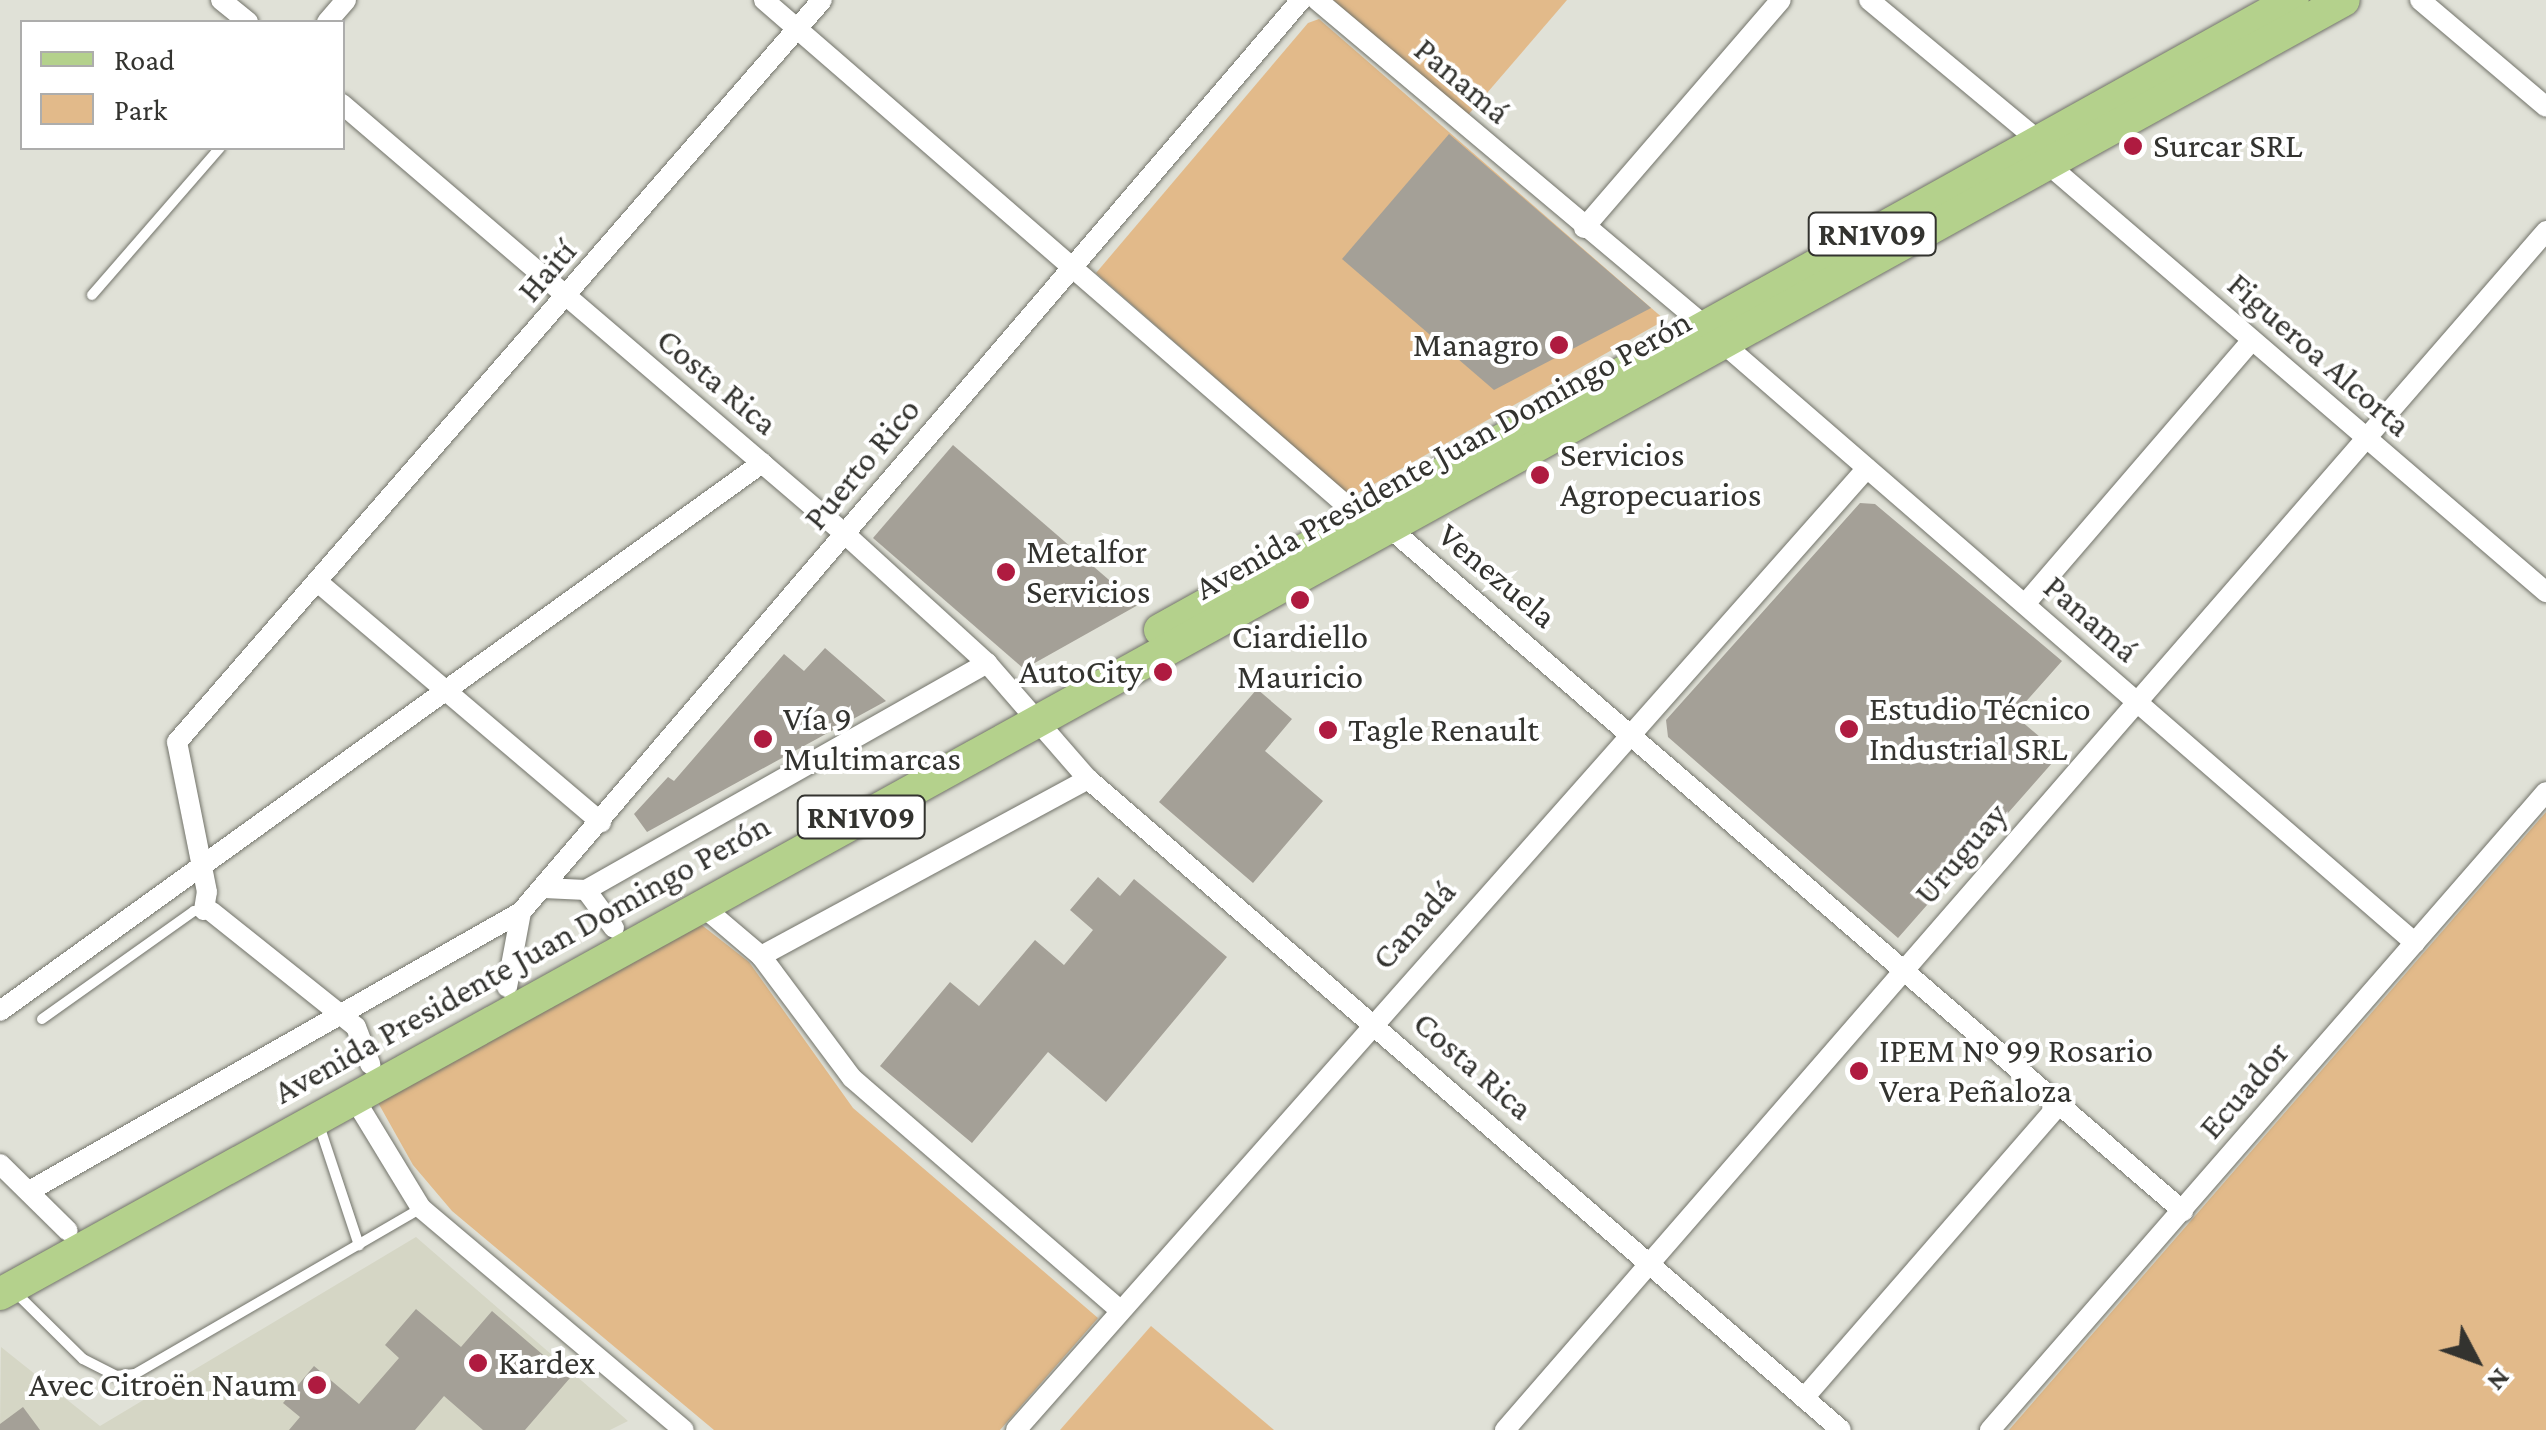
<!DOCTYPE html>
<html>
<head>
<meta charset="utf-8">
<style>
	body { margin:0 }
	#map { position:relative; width:2546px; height:1430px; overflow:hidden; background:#e0e1d7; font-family:"Crimson Pro",serif }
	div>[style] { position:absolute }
	.built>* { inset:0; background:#d5d6c5 }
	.green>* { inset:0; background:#e2ba8a }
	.building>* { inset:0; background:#a4a097 }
	.roads { filter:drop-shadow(0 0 2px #72736a) drop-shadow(0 0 2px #72736a) }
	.lane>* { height:10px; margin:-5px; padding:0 5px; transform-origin:5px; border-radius:5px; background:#fff }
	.street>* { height:20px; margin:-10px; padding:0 10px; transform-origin:10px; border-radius:10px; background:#fff }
	.primary>* { height:32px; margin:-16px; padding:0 16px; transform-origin:16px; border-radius:16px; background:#b4d18c }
	.dots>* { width:28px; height:28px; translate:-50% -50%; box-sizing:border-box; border:5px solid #fff; border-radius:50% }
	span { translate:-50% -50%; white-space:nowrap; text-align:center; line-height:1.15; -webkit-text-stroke:8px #fff; paint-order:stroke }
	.shield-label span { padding:2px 8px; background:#fff; border:2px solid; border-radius:8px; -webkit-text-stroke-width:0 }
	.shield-label { font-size:32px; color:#33332f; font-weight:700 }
	.street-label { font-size:35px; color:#33332f }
	.poi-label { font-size:35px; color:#33332f }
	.left { translate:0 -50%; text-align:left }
	.right { translate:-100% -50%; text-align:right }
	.legend { position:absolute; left:20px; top:20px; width:325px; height:130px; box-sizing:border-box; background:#fff; border:2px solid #adadac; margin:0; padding:12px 18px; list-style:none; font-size:30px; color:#33332f }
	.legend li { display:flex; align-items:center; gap:20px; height:50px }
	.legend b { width:50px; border:2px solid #adadac }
	.north { position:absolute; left:2426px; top:1310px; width:100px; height:100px; -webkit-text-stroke:8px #fff; paint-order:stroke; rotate:131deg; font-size:28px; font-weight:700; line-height:40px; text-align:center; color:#33332f }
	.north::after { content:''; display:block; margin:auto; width:35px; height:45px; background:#33332f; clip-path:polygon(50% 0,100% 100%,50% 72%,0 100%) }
</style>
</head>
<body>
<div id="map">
	<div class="built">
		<div style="clip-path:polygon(416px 1237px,628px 1421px,610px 1430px,0 1430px,1px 1347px,100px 1426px)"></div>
	</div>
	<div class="green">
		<div style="clip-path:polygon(1333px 0,1567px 0,1468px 115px)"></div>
		<div style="clip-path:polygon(1319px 19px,1665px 320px,1351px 497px,1096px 273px,1308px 23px)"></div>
		<div style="clip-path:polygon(2546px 812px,2546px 1430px,2009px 1430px)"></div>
		<div style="clip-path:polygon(694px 919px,749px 962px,853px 1108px,1098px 1318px,1000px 1430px,714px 1430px,452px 1211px,413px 1165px,376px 1099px)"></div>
		<div style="clip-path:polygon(1151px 1326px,1274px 1430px,1060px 1430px)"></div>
	</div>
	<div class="building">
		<div style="clip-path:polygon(1449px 134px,1651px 308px,1494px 390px,1342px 259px)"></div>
		<div style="clip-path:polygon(953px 445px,1138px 605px,1024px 669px,873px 538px)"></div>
		<div style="clip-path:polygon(1860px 503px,1875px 504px,2062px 661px,2014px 715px,2060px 754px,1898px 938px,1668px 737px,1666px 720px)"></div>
		<div style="clip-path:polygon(825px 648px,886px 701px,647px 832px,634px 814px,668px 777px,674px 781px,784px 654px,804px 671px)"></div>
		<div style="clip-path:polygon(1257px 689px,1292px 719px,1265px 751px,1323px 801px,1253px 883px,1159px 802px)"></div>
		<div style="clip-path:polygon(1098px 877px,1120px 896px,1134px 879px,1227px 957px,1106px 1102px,1048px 1052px,972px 1143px,880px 1066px,950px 982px,979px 1006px,1035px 940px,1064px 965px,1093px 930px,1070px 910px)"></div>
		<div style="clip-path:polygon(416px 1309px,461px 1347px,492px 1311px,570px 1378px,525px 1430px,483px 1430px,444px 1396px,415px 1430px,289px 1430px,300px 1417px,283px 1403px,314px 1366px,359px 1404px,399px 1358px,385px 1345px)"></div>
		<div style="clip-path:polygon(23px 1407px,40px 1430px,0 1430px,0 1424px)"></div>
	</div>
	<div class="roads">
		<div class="lane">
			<div style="left:92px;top:295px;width:195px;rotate:-49deg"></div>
			<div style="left:42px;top:1019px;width:186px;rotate:-35.4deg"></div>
			<div style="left:194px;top:911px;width:12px;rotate:-5deg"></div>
			<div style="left:318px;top:1122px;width:130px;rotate:71.6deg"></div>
			<div style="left:14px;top:1291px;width:97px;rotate:44.6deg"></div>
			<div style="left:83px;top:1359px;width:37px;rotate:27deg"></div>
			<div style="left:116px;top:1376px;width:19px;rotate:-6deg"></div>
			<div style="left:135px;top:1374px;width:331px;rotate:-30.1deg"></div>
		</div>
		<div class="street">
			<div style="left:221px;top:0;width:35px;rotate:39deg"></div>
			<div style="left:764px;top:0;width:792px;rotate:40.95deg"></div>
			<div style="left:1362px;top:519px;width:32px;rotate:20deg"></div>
			<div style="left:1392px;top:530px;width:1044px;rotate:40.73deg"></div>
			<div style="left:1317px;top:0;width:507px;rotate:40.04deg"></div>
			<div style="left:1869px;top:0;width:221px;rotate:39.7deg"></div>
			<div style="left:2420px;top:0;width:165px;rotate:40.3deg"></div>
			<div style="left:327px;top:22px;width:29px;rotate:-49deg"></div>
			<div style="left:342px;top:104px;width:662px;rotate:40.53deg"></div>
			<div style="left:845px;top:534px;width:192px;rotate:42.3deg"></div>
			<div style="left:987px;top:663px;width:154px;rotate:49deg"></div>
			<div style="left:1088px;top:779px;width:995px;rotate:40.84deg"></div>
			<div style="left:2050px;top:166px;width:654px;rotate:40.66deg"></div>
			<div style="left:1584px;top:228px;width:301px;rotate:-49.2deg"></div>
			<div style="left:1725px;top:345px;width:913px;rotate:40.91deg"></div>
			<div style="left:319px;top:583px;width:370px;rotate:40.3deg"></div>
			<div style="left:2025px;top:604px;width:348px;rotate:-49.3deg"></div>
			<div style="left:544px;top:888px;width:42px;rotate:2.7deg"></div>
			<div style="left:586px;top:890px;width:461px;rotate:-29.5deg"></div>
			<div style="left:586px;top:890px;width:47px;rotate:53.6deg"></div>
			<div style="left:701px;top:905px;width:79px;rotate:40.4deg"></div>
			<div style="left:761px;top:956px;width:152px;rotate:53.3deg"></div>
			<div style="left:852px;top:1078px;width:354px;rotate:40.9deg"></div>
			<div style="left:204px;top:910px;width:18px;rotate:-81deg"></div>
			<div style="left:207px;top:892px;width:153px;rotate:-101.3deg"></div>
			<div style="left:177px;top:742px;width:983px;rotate:-49deg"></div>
			<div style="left:212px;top:912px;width:184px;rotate:38.6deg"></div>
			<div style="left:356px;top:1027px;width:40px;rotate:69deg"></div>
			<div style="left:761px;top:956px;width:372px;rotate:-28.4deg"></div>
			<div style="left:507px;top:987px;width:76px;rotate:-79.4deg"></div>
			<div style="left:521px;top:912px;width:1200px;rotate:-49.46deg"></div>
			<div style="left:0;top:1011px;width:939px;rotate:-35.72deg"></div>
			<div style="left:354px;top:1098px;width:129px;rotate:58.7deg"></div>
			<div style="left:421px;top:1208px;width:344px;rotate:40.2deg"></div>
			<div style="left:0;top:1164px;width:95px;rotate:44.6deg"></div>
			<div style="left:31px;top:1190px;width:563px;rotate:-29.57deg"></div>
			<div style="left:1804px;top:1398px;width:391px;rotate:-49deg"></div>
			<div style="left:1016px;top:1430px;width:1284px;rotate:-48.5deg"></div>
			<div style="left:1505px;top:1430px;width:1588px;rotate:-49.03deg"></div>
			<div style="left:1990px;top:1430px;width:846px;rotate:-48.93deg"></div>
		</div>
		<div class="primary">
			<div style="left:1160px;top:630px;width:1296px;rotate:-29.08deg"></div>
			<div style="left:0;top:1294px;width:2677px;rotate:-28.9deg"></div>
		</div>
	</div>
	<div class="dots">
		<div style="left:2133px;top:146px;background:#af1b40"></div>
		<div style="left:1559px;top:345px;background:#af1b40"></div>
		<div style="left:1540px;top:475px;background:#af1b40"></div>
		<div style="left:1006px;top:572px;background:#af1b40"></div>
		<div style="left:1300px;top:600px;background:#af1b40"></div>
		<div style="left:1163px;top:672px;background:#af1b40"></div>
		<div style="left:1849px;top:729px;background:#af1b40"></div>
		<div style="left:1328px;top:730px;background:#af1b40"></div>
		<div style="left:763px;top:739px;background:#af1b40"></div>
		<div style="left:1859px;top:1071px;background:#af1b40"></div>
		<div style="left:478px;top:1363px;background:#af1b40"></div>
		<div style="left:317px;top:1385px;background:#af1b40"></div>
	</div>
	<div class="shield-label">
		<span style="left:1872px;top:234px">RN1V09</span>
		<span style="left:861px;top:817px">RN1V09</span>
	</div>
	<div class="street-label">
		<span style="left:1462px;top:81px;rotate:40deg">Panamá</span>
		<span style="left:547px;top:271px;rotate:-49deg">Haití</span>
		<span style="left:2319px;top:355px;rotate:41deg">Figueroa Alcorta</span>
		<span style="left:717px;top:382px;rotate:40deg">Costa Rica</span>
		<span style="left:1443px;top:455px;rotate:-29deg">Avenida Presidente Juan Domingo Perón</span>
		<span style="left:862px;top:464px;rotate:-50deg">Puerto Rico</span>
		<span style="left:1497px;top:576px;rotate:40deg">Venezuela</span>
		<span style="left:2091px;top:619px;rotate:41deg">Panamá</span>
		<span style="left:1961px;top:854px;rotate:-49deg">Uruguay</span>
		<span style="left:1414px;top:925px;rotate:-48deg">Canadá</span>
		<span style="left:522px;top:959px;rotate:-29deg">Avenida Presidente Juan Domingo Perón</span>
		<span style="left:1473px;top:1066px;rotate:41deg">Costa Rica</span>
		<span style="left:2244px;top:1090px;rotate:-49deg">Ecuador</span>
	</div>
	<div class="poi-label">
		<span class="left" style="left:2153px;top:146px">Surcar SRL</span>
		<span class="right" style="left:1539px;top:345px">Managro</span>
		<span class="left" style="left:1560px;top:475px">Servicios<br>Agropecuarios</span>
		<span class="left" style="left:1026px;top:572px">Metalfor<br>Servicios</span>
		<span style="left:1300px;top:657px">Ciardiello<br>Mauricio</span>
		<span class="right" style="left:1143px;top:672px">AutoCity</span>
		<span class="left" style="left:1869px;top:729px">Estudio Técnico<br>Industrial SRL</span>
		<span class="left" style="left:783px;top:739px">Vía 9<br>Multimarcas</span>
		<span class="left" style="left:1348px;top:730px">Tagle Renault</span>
		<span class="left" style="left:1879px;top:1071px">IPEM Nº 99 Rosario<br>Vera Peñaloza</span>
		<span class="left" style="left:498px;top:1363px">Kardex</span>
		<span class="right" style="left:297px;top:1385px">Avec Citroën Naum</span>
	</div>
	<ul class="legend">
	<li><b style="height:12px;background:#b4d18c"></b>Road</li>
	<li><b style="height:28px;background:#e2ba8a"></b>Park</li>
	</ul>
	<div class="north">N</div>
</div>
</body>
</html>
